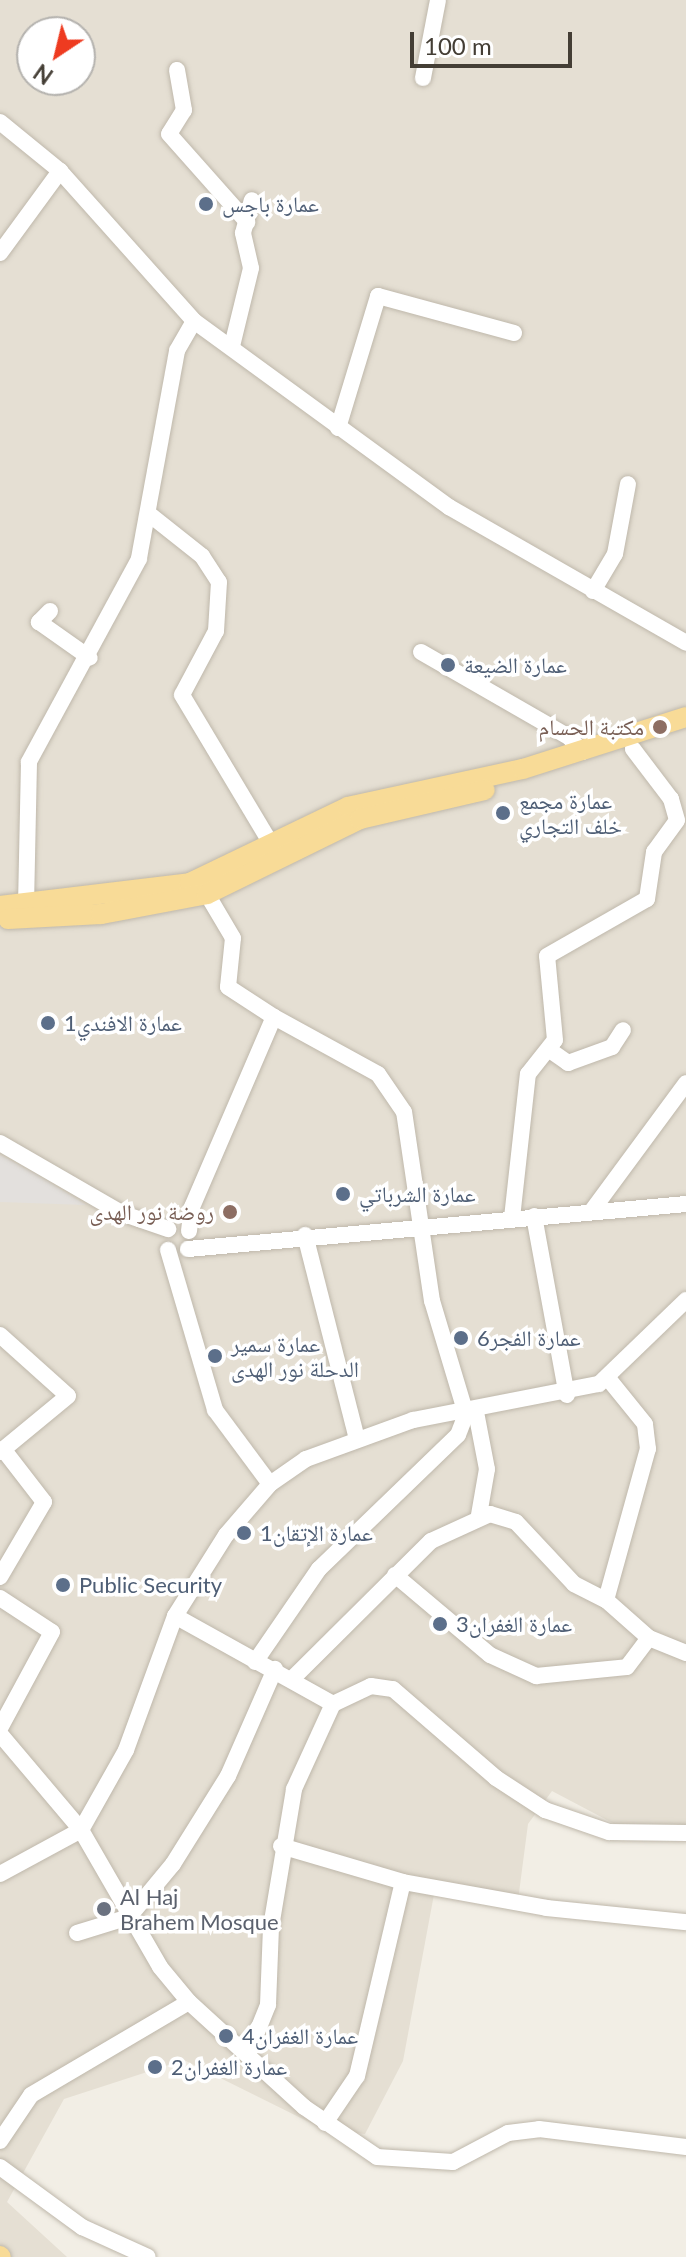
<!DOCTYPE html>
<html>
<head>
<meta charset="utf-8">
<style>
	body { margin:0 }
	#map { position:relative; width:686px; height:2257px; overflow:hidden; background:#f2eee5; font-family:Lato,"Noto Naskh Arabic",sans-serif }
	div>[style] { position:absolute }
	.residential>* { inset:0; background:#e5dfd3 }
	.parking>* { inset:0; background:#e3e0dd }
	.roads { filter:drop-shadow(0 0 2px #bfb8ab) drop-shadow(0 0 2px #bfb8ab) }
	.minor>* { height:16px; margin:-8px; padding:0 8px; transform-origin:8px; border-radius:8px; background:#fff }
	.major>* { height:20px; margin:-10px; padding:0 10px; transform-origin:10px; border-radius:10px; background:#f8db97 }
	.dots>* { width:22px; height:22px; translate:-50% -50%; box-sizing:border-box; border:4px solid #fff; border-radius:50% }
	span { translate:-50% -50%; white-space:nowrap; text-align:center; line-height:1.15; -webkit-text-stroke:7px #fff; paint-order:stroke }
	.service-label { font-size:22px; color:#4e5e75 }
	.left { translate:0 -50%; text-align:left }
	.education-label { font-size:22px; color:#785e54 }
	.right { translate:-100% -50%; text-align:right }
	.worship-label { font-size:22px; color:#5b616d }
	.north { position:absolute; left:16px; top:16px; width:80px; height:80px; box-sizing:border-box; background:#fff; border:2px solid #b4b2ae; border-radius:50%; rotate:215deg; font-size:22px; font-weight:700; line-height:32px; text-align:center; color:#443e35 }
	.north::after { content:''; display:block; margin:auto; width:28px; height:36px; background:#ee3b20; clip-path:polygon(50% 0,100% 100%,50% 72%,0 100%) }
	.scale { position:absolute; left:410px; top:32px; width:162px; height:36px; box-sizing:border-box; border:4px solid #443e35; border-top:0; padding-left:10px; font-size:24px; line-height:28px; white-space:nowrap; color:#443e35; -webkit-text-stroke:6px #fff; paint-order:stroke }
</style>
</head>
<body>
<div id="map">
	<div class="residential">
		<div style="clip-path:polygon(evenodd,0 0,686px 0,686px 1825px,624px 1829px,552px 1791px,528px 1824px,517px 1908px,435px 1889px,403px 2061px,365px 2134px,323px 2129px,184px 2060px,64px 2099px,7px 2202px,67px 2257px,0 2257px,0 0,32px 32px,80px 32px,80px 80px,32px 80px,32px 32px)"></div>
	</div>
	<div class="parking">
		<div style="clip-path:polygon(0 1155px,38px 1175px,86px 1205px,0 1202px)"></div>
	</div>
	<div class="roads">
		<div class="minor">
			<div style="left:177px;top:70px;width:41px;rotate:80.1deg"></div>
			<div style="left:184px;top:110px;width:28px;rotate:122deg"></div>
			<div style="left:169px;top:134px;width:118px;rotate:48.4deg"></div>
			<div style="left:423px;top:78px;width:79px;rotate:-79.1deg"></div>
			<div style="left:0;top:122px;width:77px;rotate:39.2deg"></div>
			<div style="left:0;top:253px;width:102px;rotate:-53.8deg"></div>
			<div style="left:60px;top:171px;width:201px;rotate:48.2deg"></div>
			<div style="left:194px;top:321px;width:34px;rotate:120deg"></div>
			<div style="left:177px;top:351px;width:211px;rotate:100.4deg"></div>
			<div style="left:139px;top:559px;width:231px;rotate:118.5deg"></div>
			<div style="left:29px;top:762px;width:144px;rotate:91.2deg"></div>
			<div style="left:194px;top:321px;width:316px;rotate:36.1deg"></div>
			<div style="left:449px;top:507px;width:273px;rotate:29.8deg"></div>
			<div style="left:232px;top:346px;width:80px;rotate:-76.3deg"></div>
			<div style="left:251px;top:268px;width:36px;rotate:-103deg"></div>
			<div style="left:243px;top:233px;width:34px;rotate:-75deg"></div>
			<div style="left:338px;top:428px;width:138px;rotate:-73.1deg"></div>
			<div style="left:378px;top:296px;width:141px;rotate:15.2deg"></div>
			<div style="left:149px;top:514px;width:68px;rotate:38.4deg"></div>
			<div style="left:202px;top:556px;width:31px;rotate:57deg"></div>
			<div style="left:219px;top:582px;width:49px;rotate:93.5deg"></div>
			<div style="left:216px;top:631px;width:72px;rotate:118deg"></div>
			<div style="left:182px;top:695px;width:177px;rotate:59.1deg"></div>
			<div style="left:593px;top:591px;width:43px;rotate:-59.3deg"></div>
			<div style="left:615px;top:554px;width:71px;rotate:-79.5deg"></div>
			<div style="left:50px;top:611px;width:16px;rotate:135deg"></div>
			<div style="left:39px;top:622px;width:62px;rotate:35.2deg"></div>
			<div style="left:421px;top:652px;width:171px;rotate:29.9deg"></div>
			<div style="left:569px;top:737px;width:20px;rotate:49deg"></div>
			<div style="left:551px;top:1051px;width:21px;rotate:35deg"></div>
			<div style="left:568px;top:1063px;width:47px;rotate:-20deg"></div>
			<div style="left:612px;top:1047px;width:20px;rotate:-57deg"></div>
			<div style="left:0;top:1143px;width:140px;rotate:30deg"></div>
			<div style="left:121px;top:1213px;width:50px;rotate:18.8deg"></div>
			<div style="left:591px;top:1212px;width:160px;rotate:-53.6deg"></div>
			<div style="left:534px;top:1216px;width:182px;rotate:79.6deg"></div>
			<div style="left:512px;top:1218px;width:145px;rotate:-83.7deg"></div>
			<div style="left:528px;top:1074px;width:43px;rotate:-51.5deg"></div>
			<div style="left:555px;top:1040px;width:84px;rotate:-95.4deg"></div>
			<div style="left:547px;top:956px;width:115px;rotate:-29.7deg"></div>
			<div style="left:647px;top:899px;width:48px;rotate:-81.5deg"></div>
			<div style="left:654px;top:852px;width:39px;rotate:-54deg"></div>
			<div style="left:677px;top:820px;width:22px;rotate:-106deg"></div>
			<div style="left:671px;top:799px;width:63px;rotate:-127.2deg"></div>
			<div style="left:189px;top:1231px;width:24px;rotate:-83deg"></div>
			<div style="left:192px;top:1207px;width:207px;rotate:-66.7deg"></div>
			<div style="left:274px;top:1017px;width:55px;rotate:-146.9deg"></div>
			<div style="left:228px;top:987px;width:49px;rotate:-84.2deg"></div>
			<div style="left:233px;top:938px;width:51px;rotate:-120.6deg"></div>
			<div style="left:305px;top:1235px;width:211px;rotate:75.7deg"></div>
			<div style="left:188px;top:1249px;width:500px;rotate:-5.16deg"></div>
			<div style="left:168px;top:1250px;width:167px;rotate:73.6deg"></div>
			<div style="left:215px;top:1410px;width:92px;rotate:53.4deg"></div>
			<div style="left:0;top:1335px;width:91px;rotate:41.9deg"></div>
			<div style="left:68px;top:1396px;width:88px;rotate:140.5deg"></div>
			<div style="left:476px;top:1412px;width:58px;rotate:79.1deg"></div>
			<div style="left:487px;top:1469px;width:47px;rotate:99.9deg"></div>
			<div style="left:395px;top:1575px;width:124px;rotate:40.1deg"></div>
			<div style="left:490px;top:1655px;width:51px;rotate:24.5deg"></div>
			<div style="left:536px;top:1676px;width:91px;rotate:-5.6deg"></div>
			<div style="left:627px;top:1667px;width:36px;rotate:-53deg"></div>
			<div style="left:0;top:1577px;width:87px;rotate:-59.6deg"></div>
			<div style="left:44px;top:1502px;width:67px;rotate:-127.7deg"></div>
			<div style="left:0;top:1598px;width:62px;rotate:33.2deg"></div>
			<div style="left:52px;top:1632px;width:109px;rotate:118.4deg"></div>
			<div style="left:606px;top:1600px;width:157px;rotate:-74.5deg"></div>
			<div style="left:648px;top:1449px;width:25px;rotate:-97deg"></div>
			<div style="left:645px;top:1424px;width:60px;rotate:-129deg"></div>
			<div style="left:175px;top:1616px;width:181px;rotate:29.1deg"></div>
			<div style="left:333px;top:1704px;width:42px;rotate:-25.3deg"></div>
			<div style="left:371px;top:1686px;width:22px;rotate:8deg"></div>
			<div style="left:393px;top:1689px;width:136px;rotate:40.8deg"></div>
			<div style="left:496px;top:1778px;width:59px;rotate:33.1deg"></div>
			<div style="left:545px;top:1810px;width:68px;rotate:19deg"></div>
			<div style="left:609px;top:1832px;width:77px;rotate:0.7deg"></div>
			<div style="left:255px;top:1662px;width:113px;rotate:-55.5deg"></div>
			<div style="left:319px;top:1569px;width:193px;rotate:-44deg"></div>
			<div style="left:458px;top:1435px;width:22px;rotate:-69deg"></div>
			<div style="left:466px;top:1414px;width:118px;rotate:-106.7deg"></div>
			<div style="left:432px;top:1301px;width:191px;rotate:-98.4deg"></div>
			<div style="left:404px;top:1112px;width:46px;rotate:-124.4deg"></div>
			<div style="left:378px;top:1074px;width:119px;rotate:-151.3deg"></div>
			<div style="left:294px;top:1677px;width:193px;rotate:-44.8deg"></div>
			<div style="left:431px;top:1541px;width:65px;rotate:-24.6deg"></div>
			<div style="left:490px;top:1514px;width:27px;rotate:17deg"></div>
			<div style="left:516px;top:1522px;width:85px;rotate:46.9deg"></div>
			<div style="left:574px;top:1584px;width:36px;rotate:27deg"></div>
			<div style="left:606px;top:1600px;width:57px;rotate:41.5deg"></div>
			<div style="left:649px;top:1638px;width:40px;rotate:22deg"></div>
			<div style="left:0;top:1734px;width:126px;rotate:49.8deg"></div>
			<div style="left:81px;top:1830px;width:158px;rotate:60deg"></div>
			<div style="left:160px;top:1967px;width:45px;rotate:50.4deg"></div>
			<div style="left:189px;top:2002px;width:156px;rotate:42.4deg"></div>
			<div style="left:304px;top:2107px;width:88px;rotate:34.4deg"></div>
			<div style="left:377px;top:2157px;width:76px;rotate:3.8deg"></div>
			<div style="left:453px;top:2162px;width:62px;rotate:-27.8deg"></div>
			<div style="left:508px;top:2133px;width:31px;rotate:-7deg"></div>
			<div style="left:539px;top:2129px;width:148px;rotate:7deg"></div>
			<div style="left:281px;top:1846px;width:127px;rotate:16.4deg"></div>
			<div style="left:403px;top:1882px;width:146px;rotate:10.2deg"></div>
			<div style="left:547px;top:1908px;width:140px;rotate:5.8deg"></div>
			<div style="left:0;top:1874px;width:92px;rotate:-28.5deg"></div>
			<div style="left:81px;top:1830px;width:92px;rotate:-60.6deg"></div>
			<div style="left:126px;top:1750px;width:143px;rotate:-69.9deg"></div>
			<div style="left:175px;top:1616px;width:96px;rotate:-57.8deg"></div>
			<div style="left:226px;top:1535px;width:67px;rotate:-49.2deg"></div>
			<div style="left:270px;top:1484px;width:44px;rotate:-34.8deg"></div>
			<div style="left:306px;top:1459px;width:114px;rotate:-20deg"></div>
			<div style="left:413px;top:1420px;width:189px;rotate:-11deg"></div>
			<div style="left:599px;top:1384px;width:121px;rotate:-44deg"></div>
			<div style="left:77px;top:1933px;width:54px;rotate:-17.1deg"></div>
			<div style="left:129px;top:1917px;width:69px;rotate:-50.3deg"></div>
			<div style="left:173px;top:1864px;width:104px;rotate:-58deg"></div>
			<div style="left:228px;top:1776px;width:117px;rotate:-66.3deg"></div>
			<div style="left:249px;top:2052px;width:51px;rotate:-68deg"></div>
			<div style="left:268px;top:2005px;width:78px;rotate:-87.8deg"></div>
			<div style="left:271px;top:1927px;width:140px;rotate:-80.5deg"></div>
			<div style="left:294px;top:1789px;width:94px;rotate:-65.4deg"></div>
			<div style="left:325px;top:2123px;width:57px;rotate:-55.8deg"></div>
			<div style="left:357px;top:2076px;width:199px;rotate:-76.7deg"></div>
			<div style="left:0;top:2141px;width:55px;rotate:-56deg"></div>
			<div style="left:31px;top:2095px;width:183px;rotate:-30.5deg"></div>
			<div style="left:0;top:2167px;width:102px;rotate:36.2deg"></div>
			<div style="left:82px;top:2227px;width:72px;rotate:24.4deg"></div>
		</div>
		<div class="major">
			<div style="left:0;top:906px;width:191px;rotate:-6.9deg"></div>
			<div style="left:190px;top:883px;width:175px;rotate:-25.7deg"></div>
			<div style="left:348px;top:807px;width:179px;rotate:-12.3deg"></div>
			<div style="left:523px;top:769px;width:171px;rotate:-17.7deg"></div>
			<div style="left:8px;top:919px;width:93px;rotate:-3.1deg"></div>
			<div style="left:101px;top:914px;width:108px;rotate:-10.7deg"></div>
			<div style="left:207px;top:894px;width:170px;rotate:-26.1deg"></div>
			<div style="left:360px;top:819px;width:128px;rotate:-13.1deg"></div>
			<div style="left:0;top:2256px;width:1px;rotate:45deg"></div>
		</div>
	</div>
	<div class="dots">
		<div style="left:206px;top:204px;background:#5c6f8a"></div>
		<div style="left:448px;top:665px;background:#5c6f8a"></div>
		<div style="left:660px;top:727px;background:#8d6e63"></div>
		<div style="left:503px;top:813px;background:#5c6f8a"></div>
		<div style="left:48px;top:1023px;background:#5c6f8a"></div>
		<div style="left:343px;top:1194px;background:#5c6f8a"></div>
		<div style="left:230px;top:1212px;background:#8d6e63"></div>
		<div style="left:461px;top:1338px;background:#5c6f8a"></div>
		<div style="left:215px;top:1356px;background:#5c6f8a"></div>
		<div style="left:244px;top:1533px;background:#5c6f8a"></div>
		<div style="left:63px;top:1585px;background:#5c6f8a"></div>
		<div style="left:440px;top:1624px;background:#5c6f8a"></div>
		<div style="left:104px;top:1909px;background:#6b7280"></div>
		<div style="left:226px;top:2036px;background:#5c6f8a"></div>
		<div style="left:155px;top:2067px;background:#5c6f8a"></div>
	</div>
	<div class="service-label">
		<span class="left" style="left:222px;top:204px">عمارة باجس</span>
		<span class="left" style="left:464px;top:665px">عمارة الضيعة</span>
		<span class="left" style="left:519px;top:813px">عمارة مجمع<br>خلف التجاري</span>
		<span class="left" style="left:64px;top:1023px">عمارة الافندي1</span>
		<span class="left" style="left:359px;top:1194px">عمارة الشرباتي</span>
		<span class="left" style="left:477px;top:1338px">عمارة الفجر6</span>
		<span class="left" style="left:231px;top:1356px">عمارة سمير<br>الدحلة نور الهدى</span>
		<span class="left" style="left:260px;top:1533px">عمارة الإتقان1</span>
		<span class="left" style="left:79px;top:1585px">Public Security</span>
		<span class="left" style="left:456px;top:1624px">عمارة الغفران3</span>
		<span class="left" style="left:242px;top:2036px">عمارة الغفران4</span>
		<span class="left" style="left:171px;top:2067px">عمارة الغفران2</span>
	</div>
	<div class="education-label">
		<span class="right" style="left:644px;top:727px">مكتبة الحسام</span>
		<span class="right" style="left:214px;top:1212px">روضة نور الهدى</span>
	</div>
	<div class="worship-label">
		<span class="left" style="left:120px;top:1909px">Al Haj<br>Brahem Mosque</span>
	</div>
	<div class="north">N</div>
	<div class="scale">100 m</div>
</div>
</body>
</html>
